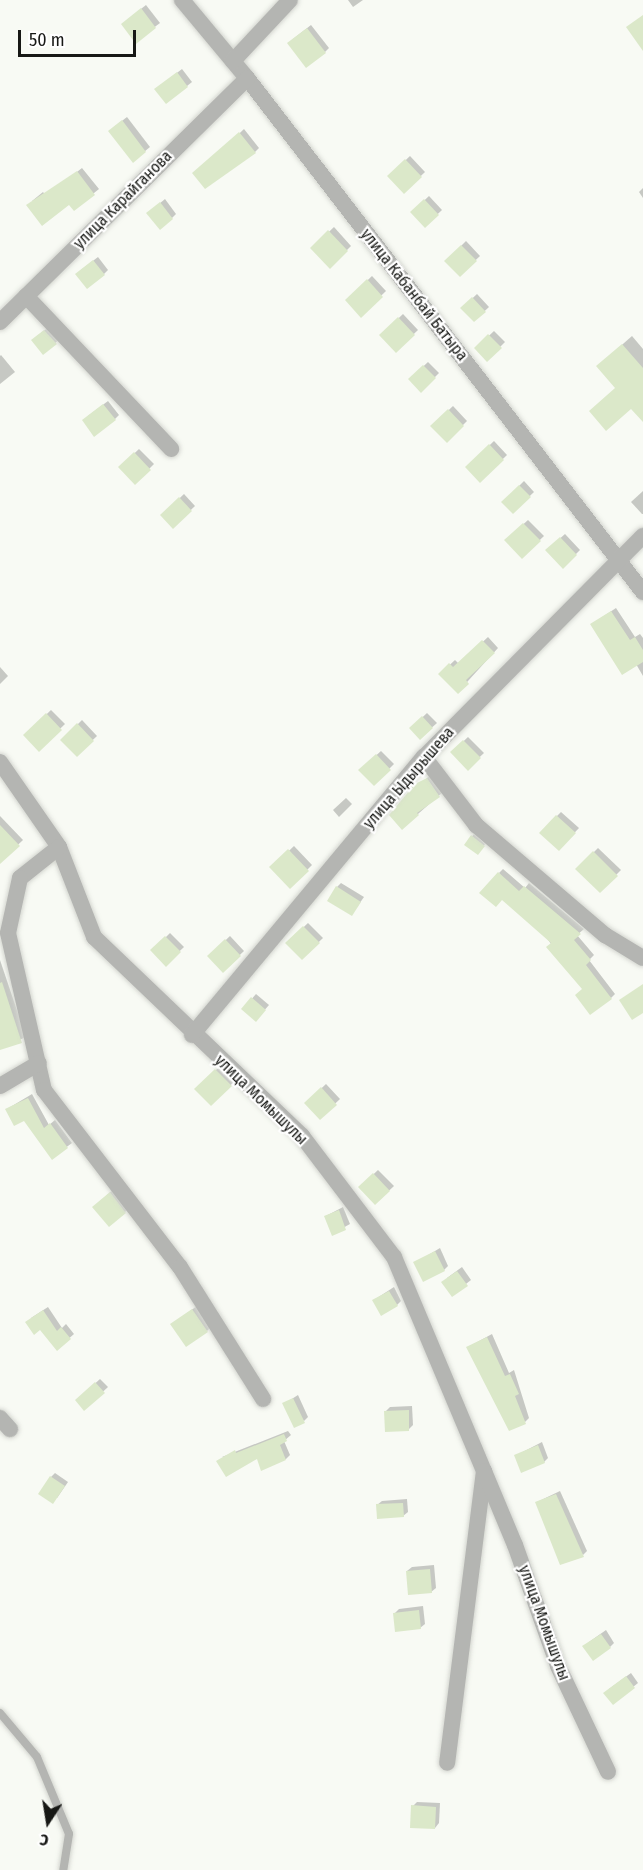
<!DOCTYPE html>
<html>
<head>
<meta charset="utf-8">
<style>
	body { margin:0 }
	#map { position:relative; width:643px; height:1870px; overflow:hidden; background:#f8faf4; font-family:"Fira Sans Condensed",sans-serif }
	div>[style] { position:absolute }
	.shadow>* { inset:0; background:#0003 }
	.building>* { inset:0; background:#dbe8c9 }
	.roads { filter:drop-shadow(0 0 2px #d4d6d0) drop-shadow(0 0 2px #d4d6d0) }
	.lane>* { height:8px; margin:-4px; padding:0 4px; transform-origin:4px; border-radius:4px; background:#b4b5b2 }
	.street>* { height:16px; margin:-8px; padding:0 8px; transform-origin:8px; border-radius:8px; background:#b4b5b2 }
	span { translate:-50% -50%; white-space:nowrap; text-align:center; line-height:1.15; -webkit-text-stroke:4.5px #fff; paint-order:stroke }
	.street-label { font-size:16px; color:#171815 }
	.north { position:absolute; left:18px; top:1792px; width:60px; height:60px; -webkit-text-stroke:4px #fff; paint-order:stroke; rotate:192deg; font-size:16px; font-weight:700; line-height:24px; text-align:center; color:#171815 }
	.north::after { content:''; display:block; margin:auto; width:21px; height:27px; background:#171815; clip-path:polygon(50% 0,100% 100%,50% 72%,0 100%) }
	.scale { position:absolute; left:18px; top:30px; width:118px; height:27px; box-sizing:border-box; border:3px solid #171815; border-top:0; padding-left:8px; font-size:18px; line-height:21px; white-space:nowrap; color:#171815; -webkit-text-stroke:4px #fff; paint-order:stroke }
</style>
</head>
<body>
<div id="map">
	<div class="shadow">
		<div style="clip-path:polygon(348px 0,363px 0,353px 7px)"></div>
		<div style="clip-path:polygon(146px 5px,160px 23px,136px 41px,127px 20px)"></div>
		<div style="clip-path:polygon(311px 25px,329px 48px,325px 52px,293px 39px)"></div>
		<div style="clip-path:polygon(182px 69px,192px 82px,167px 102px,161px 85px)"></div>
		<div style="clip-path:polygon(127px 117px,150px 147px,133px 161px,114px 127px)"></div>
		<div style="clip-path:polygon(244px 129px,259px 148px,255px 152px,221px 151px)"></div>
		<div style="clip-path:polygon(410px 156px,425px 172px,404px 192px,389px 176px)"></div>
		<div style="clip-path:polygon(82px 168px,99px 189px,74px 209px,70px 203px,32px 201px,43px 192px,46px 196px)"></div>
		<div style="clip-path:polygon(643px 188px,643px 198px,639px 192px)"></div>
		<div style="clip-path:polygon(429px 196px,442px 210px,425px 226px,412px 212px)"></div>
		<div style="clip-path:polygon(165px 199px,176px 214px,172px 218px,153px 209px)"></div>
		<div style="clip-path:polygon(334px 227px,351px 246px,330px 267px,312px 248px)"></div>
		<div style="clip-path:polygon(466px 241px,480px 256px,460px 275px,446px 261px)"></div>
		<div style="clip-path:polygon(98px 257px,108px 270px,104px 274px,81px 270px)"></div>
		<div style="clip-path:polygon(372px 276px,386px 291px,361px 315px,347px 300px)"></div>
		<div style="clip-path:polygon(477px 294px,489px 307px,475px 320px,462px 308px)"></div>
		<div style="clip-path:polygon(403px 314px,418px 330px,396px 351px,381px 335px)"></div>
		<div style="clip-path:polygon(49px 327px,60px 339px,43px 353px,37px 336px)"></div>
		<div style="clip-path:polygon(494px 331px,505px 342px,487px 360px,476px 348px)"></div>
		<div style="clip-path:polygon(632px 336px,643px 349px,643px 420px,617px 387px,607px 358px)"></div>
		<div style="clip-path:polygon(1px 355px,15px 372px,0 384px,0 356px)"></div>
		<div style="clip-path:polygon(428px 362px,439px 373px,421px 391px,410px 379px)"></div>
		<div style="clip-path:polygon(108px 401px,119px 415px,115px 419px,88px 416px)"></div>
		<div style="clip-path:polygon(453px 406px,467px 421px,447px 441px,432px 426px)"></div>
		<div style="clip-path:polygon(494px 441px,507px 455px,480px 481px,467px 467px)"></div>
		<div style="clip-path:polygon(139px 449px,154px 464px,135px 483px,120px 467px)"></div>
		<div style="clip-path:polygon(524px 481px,534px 492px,513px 512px,503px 502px)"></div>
		<div style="clip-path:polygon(643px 491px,643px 514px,642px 514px,631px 502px)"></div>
		<div style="clip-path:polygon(184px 494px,195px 506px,173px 527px,162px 515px)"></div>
		<div style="clip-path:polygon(528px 520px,544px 536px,522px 557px,506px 540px)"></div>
		<div style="clip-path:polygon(565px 534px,580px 550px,563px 567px,547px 550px)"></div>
		<div style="clip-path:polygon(616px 608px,635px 637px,640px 634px,643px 638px,643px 676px,636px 664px,592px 624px)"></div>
		<div style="clip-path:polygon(488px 637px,498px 648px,458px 692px,440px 674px,455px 660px,459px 664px)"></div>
		<div style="clip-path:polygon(0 667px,8px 676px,0 684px)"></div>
		<div style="clip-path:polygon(51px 710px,65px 724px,39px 749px,25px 735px)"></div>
		<div style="clip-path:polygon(427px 713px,437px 723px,420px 738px,411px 728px)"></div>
		<div style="clip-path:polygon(82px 720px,97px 736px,77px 755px,62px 740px)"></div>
		<div style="clip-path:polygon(468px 737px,484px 753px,468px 768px,452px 752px)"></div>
		<div style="clip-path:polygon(381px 751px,394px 764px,374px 784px,360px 770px)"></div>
		<div style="clip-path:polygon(431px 774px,443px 792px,402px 828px,391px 815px)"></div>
		<div style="clip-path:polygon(346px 798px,352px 804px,339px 817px,333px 810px)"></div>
		<div style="clip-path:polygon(561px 812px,579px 828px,559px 849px,541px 832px)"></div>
		<div style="clip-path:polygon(0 816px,23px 840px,3px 859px,0 856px)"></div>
		<div style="clip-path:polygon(474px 834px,485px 844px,478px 853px,466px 844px)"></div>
		<div style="clip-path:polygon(294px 846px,312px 865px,290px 887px,272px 867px)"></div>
		<div style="clip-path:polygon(598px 848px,621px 870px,600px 891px,577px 869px)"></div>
		<div style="clip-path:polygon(503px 869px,525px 888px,529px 883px,584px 929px,577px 935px,594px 955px,589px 960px,615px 994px,611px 998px,584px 989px,499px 873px)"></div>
		<div style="clip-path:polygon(341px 883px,364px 897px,352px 914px,337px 887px)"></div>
		<div style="clip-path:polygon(308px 923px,323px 938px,302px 958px,287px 943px)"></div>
		<div style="clip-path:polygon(170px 933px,184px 947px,166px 964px,153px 950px)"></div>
		<div style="clip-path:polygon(230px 936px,244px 951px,223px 971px,209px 956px)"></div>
		<div style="clip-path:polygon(0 960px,26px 1037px,1px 1048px,0 1043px)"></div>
		<div style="clip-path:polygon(256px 994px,269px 1005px,256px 1020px,243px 1009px)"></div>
		<div style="clip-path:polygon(220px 1066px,235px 1081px,211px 1104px,197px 1089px)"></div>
		<div style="clip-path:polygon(326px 1084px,340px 1099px,320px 1118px,306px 1103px)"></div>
		<div style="clip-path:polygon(32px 1094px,49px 1125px,55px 1120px,72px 1143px,53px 1157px,25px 1119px,7px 1109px)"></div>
		<div style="clip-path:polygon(378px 1170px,394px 1186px,376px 1203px,360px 1187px)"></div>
		<div style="clip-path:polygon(114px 1189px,129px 1208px,125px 1212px,98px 1203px)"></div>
		<div style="clip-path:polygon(343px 1207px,350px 1224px,332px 1234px,326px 1216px)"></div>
		<div style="clip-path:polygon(440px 1248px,448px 1266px,444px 1270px,415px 1263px)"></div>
		<div style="clip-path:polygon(462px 1267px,471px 1280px,452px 1295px,447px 1278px)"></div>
		<div style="clip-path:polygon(394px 1287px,401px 1301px,397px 1305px,374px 1300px)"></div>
		<div style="clip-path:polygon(197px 1306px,211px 1327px,207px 1331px,172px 1324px)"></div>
		<div style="clip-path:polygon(48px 1307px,62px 1328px,66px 1324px,74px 1334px,57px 1349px,31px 1318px)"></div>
		<div style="clip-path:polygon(492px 1334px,509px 1373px,514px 1370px,529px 1418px,525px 1422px,468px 1347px)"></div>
		<div style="clip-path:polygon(100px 1379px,108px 1387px,84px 1409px,77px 1400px)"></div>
		<div style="clip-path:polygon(298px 1395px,308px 1417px,304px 1421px,284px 1404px)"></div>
		<div style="clip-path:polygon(412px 1406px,413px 1425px,409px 1429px,386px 1411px,390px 1407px)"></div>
		<div style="clip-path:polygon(288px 1431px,291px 1435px,284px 1441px,290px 1455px,286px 1459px,222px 1457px)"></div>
		<div style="clip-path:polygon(542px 1442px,548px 1458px,544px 1462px,515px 1456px)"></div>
		<div style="clip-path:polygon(55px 1473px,68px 1482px,57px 1498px,51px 1477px)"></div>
		<div style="clip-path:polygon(560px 1491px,587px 1551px,583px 1555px,537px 1502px)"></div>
		<div style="clip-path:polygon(407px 1499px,408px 1512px,403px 1516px,377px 1505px,382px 1501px)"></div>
		<div style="clip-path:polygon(434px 1565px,436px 1588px,431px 1592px,407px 1571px,412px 1567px)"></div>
		<div style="clip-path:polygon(423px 1606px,425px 1624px,420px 1628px,395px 1613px,399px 1609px)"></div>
		<div style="clip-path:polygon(606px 1630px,614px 1643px,610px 1647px,589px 1642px)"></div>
		<div style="clip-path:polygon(631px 1673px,638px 1683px,613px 1703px,609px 1689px)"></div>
		<div style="clip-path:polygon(417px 1802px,440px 1803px,439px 1823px,435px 1828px,413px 1806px)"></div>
	</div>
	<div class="building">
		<div style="clip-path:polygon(141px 8px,156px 28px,136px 44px,121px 24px)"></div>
		<div style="clip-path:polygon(643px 15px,643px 51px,626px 27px)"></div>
		<div style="clip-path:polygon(307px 28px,326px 53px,306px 68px,287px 43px)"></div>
		<div style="clip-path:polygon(177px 72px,188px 87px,166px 104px,154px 89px)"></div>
		<div style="clip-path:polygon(122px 120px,146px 152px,133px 163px,108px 131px)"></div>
		<div style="clip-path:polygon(239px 132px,256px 153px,205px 189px,192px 173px)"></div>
		<div style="clip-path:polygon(405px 159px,422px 177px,404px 194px,387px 176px)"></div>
		<div style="clip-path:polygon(77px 171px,95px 195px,74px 211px,69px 205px,42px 226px,26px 205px)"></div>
		<div style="clip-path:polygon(424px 199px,439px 215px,425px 228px,410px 212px)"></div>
		<div style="clip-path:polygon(160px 202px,173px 219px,160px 230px,146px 213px)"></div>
		<div style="clip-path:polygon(328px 230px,348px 251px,330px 269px,310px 248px)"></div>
		<div style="clip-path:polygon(461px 245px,477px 261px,460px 277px,444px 261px)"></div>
		<div style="clip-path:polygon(93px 260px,105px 275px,87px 289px,75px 274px)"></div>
		<div style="clip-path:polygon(367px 279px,383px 297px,361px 318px,345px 300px)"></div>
		<div style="clip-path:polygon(472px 297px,486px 312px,474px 322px,460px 308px)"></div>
		<div style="clip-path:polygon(398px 317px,415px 335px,396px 353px,379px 335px)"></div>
		<div style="clip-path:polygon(44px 330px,57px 344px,43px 355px,31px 340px)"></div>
		<div style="clip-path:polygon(488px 334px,502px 348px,487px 362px,474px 348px)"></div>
		<div style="clip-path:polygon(622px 344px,643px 368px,643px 422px,631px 409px,606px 431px,589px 411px,615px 388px,596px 366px)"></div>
		<div style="clip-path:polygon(423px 365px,436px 378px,421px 393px,408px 379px)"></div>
		<div style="clip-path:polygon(103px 404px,116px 420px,94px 437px,82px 420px)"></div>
		<div style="clip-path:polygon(448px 409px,464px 426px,447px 443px,430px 426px)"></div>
		<div style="clip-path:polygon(489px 444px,504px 460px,480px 483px,465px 467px)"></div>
		<div style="clip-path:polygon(134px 452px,151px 470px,135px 485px,118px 467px)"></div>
		<div style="clip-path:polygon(519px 485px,531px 497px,513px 514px,501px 502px)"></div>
		<div style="clip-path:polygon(179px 497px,192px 511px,173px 529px,160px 515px)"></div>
		<div style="clip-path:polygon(523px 523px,541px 541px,522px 559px,504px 540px)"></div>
		<div style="clip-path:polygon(560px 537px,577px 555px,563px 569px,545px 550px)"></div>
		<div style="clip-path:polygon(611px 611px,630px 640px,635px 637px,643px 650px,643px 662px,622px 675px,590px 624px)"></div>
		<div style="clip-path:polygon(482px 640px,495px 653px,466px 680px,469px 684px,458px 694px,438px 674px,449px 663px,453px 667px)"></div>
		<div style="clip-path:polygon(46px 713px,62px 730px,39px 752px,23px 735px)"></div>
		<div style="clip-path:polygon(422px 716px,433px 728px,420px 740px,409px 728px)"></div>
		<div style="clip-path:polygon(77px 723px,94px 741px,77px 757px,60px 740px)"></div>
		<div style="clip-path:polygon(463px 740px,481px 758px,468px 771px,450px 752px)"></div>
		<div style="clip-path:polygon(376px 754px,391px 770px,374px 786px,358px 770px)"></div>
		<div style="clip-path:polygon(427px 778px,440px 797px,417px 813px,419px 815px,402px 830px,389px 815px,415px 784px)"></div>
		<div style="clip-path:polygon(556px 815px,576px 833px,559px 851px,539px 833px)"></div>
		<div style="clip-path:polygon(0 825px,20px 846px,0 864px)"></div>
		<div style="clip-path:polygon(471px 835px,485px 846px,478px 855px,464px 845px)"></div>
		<div style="clip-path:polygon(288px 849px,309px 871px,290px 889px,269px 867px)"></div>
		<div style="clip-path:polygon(593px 851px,618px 876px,600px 893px,575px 869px)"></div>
		<div style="clip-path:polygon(498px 872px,519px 891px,524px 886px,581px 934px,574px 940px,591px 960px,586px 965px,612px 999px,590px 1015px,575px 995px,582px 989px,546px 947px,551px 943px,502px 900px,496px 907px,479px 893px)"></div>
		<div style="clip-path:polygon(336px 886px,361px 902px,352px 916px,327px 901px)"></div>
		<div style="clip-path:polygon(303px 926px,320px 943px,302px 960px,285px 943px)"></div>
		<div style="clip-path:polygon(165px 936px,181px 952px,166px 967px,150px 950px)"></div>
		<div style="clip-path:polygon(225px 939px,241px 956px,223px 973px,207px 956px)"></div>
		<div style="clip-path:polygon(2px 982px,22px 1043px,0 1050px,0 983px)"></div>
		<div style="clip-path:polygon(643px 984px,643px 1013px,632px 1020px,619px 1000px)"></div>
		<div style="clip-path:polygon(251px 997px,266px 1010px,256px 1022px,241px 1009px)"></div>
		<div style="clip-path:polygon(215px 1069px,232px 1086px,211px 1106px,194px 1089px)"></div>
		<div style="clip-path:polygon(321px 1087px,337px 1105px,320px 1120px,304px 1103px)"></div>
		<div style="clip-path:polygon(28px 1098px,44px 1128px,50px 1123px,68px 1148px,52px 1160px,24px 1121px,14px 1126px,5px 1109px)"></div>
		<div style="clip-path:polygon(373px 1173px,390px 1191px,375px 1205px,358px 1187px)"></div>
		<div style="clip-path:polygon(110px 1192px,126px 1213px,109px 1227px,92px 1207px)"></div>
		<div style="clip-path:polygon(339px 1210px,346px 1230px,332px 1236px,324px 1216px)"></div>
		<div style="clip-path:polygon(435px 1251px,445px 1271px,423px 1282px,413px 1262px)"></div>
		<div style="clip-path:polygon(457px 1271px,468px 1286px,452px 1297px,441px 1282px)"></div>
		<div style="clip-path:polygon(389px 1291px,398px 1306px,381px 1316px,372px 1300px)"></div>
		<div style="clip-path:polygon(192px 1309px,208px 1332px,186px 1347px,170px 1324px)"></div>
		<div style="clip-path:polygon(43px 1310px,57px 1331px,61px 1327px,71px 1339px,57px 1351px,40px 1330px,34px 1335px,25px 1322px)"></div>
		<div style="clip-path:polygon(487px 1337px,505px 1376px,510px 1374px,519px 1394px,515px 1396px,526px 1424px,509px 1431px,466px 1347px)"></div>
		<div style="clip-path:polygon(95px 1382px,105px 1393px,84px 1411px,75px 1400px)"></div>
		<div style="clip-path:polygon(293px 1398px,305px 1423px,294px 1428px,282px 1403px)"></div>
		<div style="clip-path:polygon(409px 1410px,409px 1431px,385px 1432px,384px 1411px)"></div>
		<div style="clip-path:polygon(284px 1434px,287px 1441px,280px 1445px,286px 1460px,261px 1471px,257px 1459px,226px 1477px,216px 1461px,235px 1450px,236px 1453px)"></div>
		<div style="clip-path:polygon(538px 1445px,545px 1463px,521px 1473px,514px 1455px)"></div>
		<div style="clip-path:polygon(50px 1476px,65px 1486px,53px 1504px,38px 1494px)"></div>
		<div style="clip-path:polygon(556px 1494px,584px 1557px,560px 1565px,535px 1502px)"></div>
		<div style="clip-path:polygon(403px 1503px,404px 1517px,377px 1519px,376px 1504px)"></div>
		<div style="clip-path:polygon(430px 1569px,432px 1593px,408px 1595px,406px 1571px)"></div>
		<div style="clip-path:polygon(419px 1610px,421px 1629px,395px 1632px,393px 1613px)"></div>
		<div style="clip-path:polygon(601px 1634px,611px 1648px,593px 1661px,582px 1646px)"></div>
		<div style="clip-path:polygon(626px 1676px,635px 1688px,613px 1705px,603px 1693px)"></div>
		<div style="clip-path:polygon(411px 1805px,436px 1807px,435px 1829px,410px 1828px)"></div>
	</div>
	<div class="roads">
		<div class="lane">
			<div style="left:0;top:1713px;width:57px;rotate:49.9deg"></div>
			<div style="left:37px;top:1757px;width:83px;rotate:67.4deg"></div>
			<div style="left:69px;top:1834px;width:36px;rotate:99deg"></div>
		</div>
		<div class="street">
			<div style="left:182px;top:0;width:102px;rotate:50.2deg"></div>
			<div style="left:247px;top:78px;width:649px;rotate:52.39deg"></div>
			<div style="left:233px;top:61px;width:83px;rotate:-46.9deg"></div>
			<div style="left:26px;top:296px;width:211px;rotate:46.5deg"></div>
			<div style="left:0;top:322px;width:347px;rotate:-44.6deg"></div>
			<div style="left:424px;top:757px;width:86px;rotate:52.6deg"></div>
			<div style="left:476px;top:825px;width:170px;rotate:40.5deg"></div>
			<div style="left:605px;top:935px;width:44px;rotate:31.2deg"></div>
			<div style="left:0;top:762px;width:103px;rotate:55.2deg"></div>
			<div style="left:59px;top:847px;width:97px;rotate:68.7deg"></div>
			<div style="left:94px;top:937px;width:288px;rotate:43.7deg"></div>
			<div style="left:302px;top:1136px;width:152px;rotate:52.8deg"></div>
			<div style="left:394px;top:1257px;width:232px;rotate:67.2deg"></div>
			<div style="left:484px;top:1471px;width:294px;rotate:97.2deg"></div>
			<div style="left:59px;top:847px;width:50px;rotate:141.5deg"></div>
			<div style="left:20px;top:878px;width:56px;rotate:102.3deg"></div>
			<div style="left:8px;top:933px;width:161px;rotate:77.1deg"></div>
			<div style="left:44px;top:1090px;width:223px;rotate:52.5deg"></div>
			<div style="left:180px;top:1267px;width:156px;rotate:57.8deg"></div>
			<div style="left:192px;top:1035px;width:362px;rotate:-50.2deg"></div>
			<div style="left:424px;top:757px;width:311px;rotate:-45.3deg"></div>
			<div style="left:0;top:1086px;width:45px;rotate:-30.5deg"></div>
			<div style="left:0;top:1418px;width:15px;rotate:48deg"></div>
			<div style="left:484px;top:1471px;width:80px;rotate:67.3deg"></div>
			<div style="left:515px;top:1545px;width:128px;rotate:70.4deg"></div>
			<div style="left:558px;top:1666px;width:117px;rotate:64.7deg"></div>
		</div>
	</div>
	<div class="street-label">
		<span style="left:123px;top:200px;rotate:-45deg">улица Карайганова</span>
		<span style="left:414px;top:295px;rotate:52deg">улица Кабанбай Батыра</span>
		<span style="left:409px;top:778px;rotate:-49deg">улица Ыдырышева</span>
		<span style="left:261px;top:1100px;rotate:44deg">улица Момышулы</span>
		<span style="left:544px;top:1623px;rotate:70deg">улица Момышулы</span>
	</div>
	<div class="north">С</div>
	<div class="scale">50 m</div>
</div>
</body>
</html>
